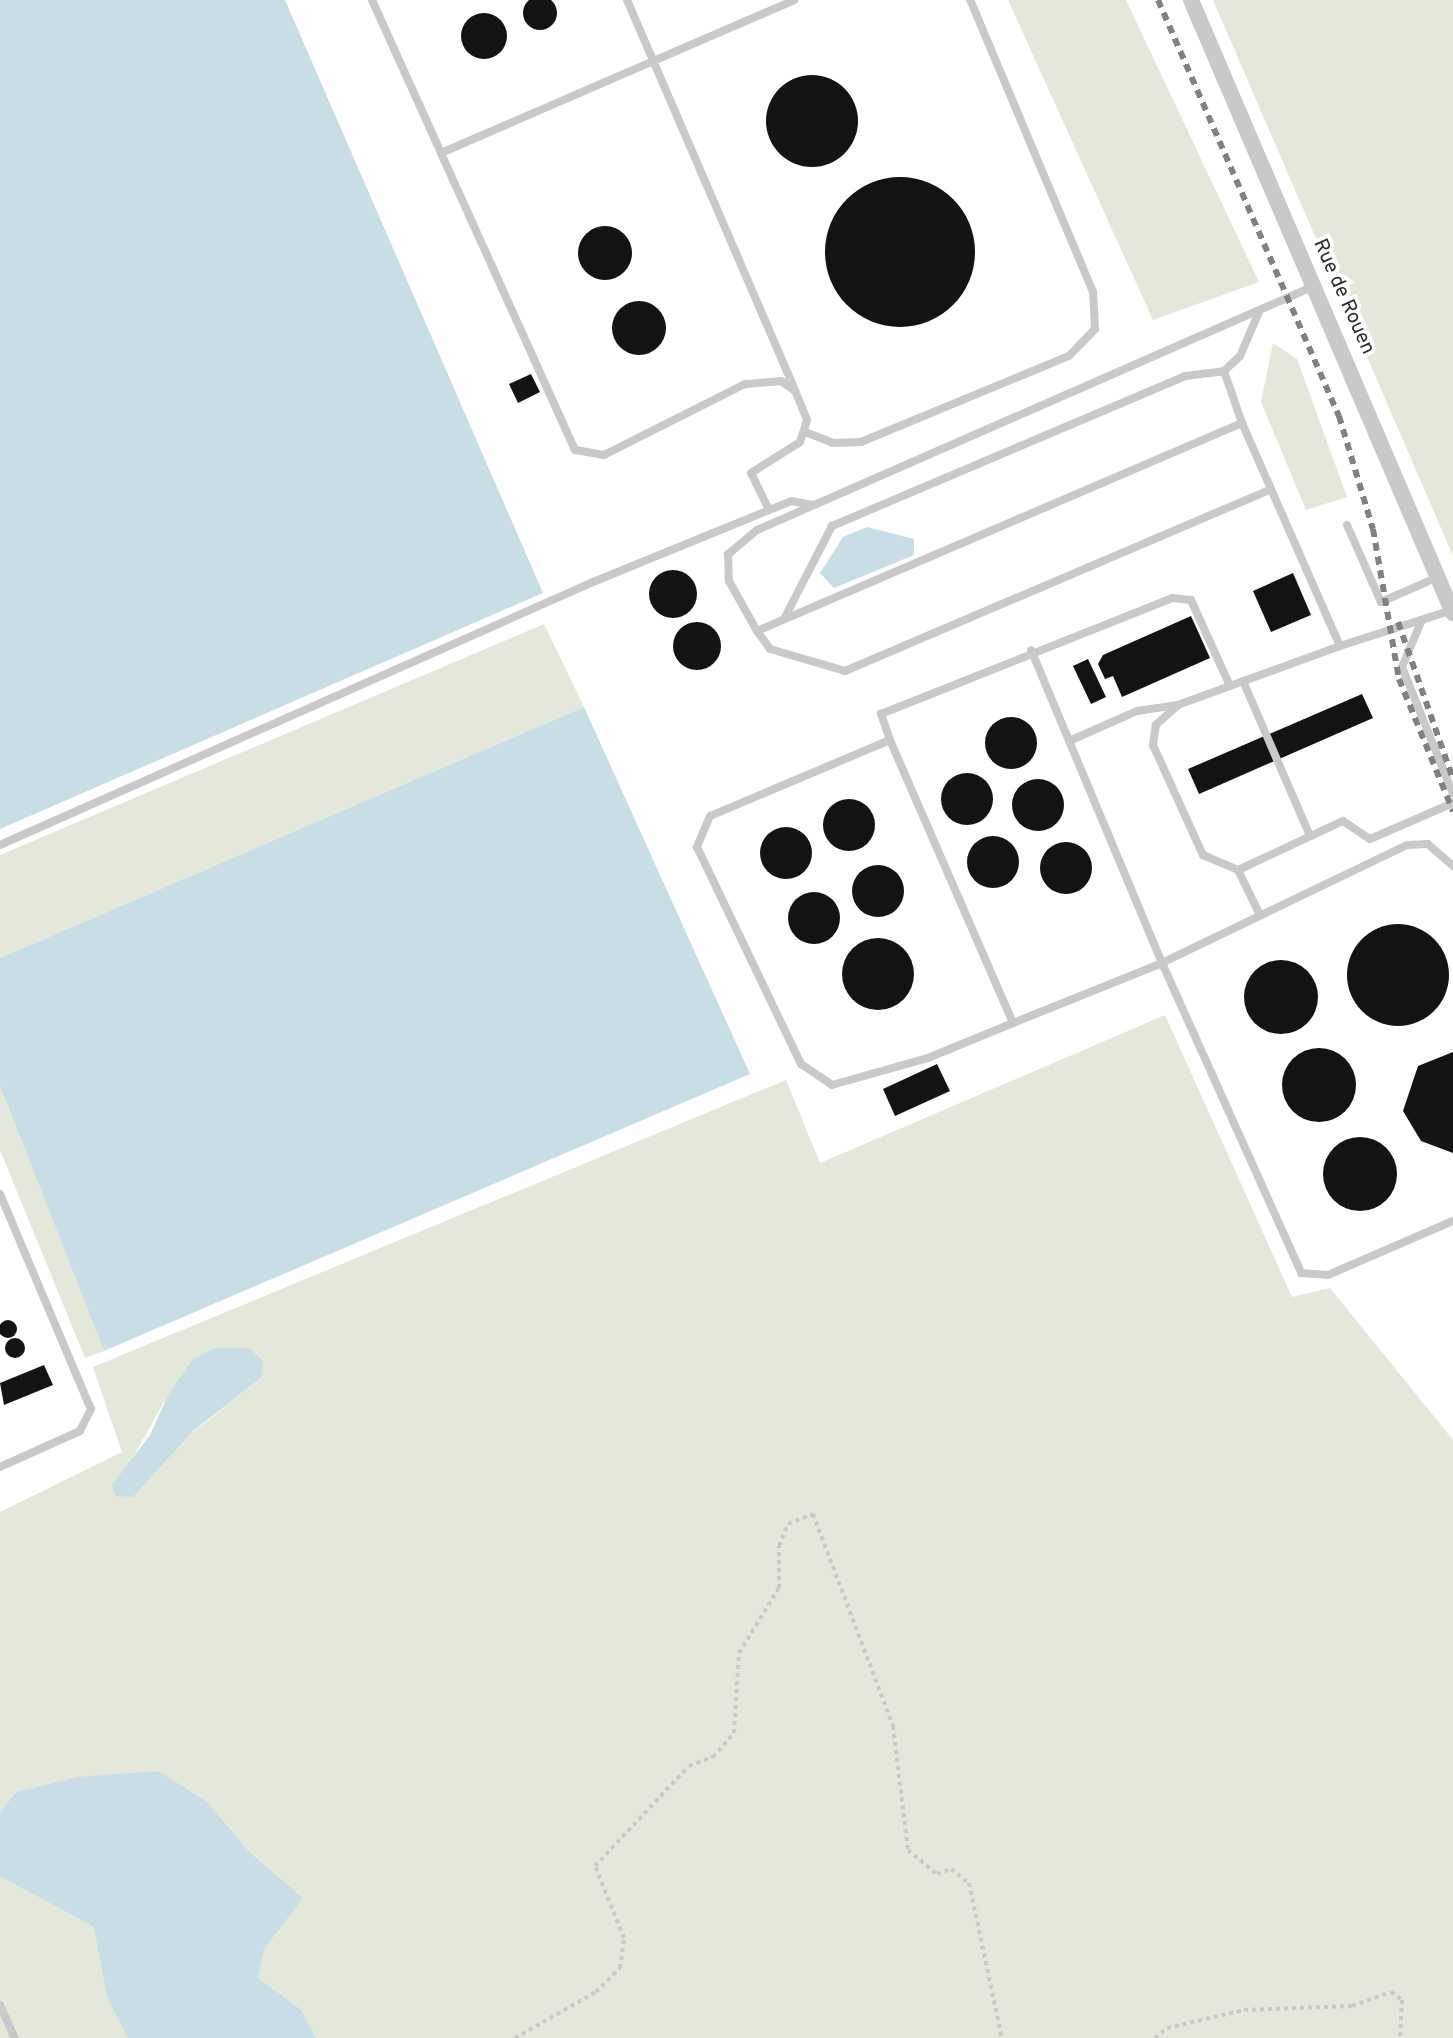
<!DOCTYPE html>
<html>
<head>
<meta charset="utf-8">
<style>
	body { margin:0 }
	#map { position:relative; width:1453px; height:2038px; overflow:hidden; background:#fff; font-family:Overpass,sans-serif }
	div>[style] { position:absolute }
	.green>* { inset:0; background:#e3e8db }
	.water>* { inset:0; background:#c9dde6 }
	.building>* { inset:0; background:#131313 }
	.round { border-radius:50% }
	.path>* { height:4px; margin-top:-2px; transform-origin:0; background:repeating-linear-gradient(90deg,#c9c9c9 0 4px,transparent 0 8px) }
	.lane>* { height:8px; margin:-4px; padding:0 4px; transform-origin:4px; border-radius:4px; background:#c9c9c9 }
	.street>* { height:16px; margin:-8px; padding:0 8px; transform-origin:8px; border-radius:8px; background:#c9c9c9 }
	.rail>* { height:6px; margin-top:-3px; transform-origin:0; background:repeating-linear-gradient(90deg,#818181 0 8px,transparent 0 14px) }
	span { translate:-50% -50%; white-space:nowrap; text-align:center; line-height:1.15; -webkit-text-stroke:8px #fff; paint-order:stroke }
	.street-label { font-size:20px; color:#2c2c2c }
</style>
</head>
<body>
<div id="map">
	<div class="green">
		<div style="clip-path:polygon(1008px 0,1126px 0,1259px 282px,1153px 320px)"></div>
		<div style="clip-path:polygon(1213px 0,1453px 0,1453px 556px)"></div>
		<div style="clip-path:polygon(1273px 343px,1297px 359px,1347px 497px,1306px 510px,1261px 402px)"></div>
		<div style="clip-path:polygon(544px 624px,584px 707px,0 958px,0 855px)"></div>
		<div style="clip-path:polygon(evenodd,1165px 1015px,1292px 1297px,1330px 1288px,1453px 1440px,1453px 2038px,0 2038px,0 1512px,122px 1452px,93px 1367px,786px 1080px,820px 1163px,1165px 1015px,261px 1378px,188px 1436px,132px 1459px,168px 1395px,261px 1378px)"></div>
		<div style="clip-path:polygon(0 1086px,104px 1351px,85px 1358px,0 1150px)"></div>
	</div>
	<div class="water">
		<div style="clip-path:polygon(0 0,285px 0,543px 593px,0 829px)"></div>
		<div style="clip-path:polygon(867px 527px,914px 539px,914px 555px,834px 588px,820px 573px,843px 537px)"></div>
		<div style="clip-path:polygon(584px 707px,750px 1074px,104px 1351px,0 1086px,0 958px)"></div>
		<div style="clip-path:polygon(215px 1348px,249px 1348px,263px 1361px,261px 1378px,193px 1431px,133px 1497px,116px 1496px,112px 1485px,150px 1435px,168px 1395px,192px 1360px)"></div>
		<div style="clip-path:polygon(158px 1771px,206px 1801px,250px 1853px,303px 1898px,264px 1949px,258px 1978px,300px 2009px,316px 2038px,128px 2038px,107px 1997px,94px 1927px,0 1876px,0 1813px,16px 1792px,77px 1777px)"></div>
	</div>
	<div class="building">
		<div class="round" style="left:523px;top:-4px;width:34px;height:34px"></div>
		<div class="round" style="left:461px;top:13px;width:46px;height:46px"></div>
		<div class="round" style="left:766px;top:75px;width:92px;height:92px"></div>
		<div class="round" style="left:825px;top:177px;width:150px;height:150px"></div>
		<div class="round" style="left:578px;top:226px;width:54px;height:54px"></div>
		<div class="round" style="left:612px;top:301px;width:54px;height:54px"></div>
		<div style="clip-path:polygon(531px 374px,540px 392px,518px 403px,509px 384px)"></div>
		<div class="round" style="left:649px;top:570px;width:48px;height:48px"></div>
		<div style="clip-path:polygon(1293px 573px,1311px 615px,1271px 632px,1253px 591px)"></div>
		<div style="clip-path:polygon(1191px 616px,1210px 658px,1122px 697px,1113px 676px,1105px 679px,1098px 664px,1103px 655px)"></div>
		<div class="round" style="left:673px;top:622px;width:48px;height:48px"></div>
		<div style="clip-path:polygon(1088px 659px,1106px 697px,1091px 704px,1073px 666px)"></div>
		<div style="clip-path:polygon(1362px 694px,1373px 718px,1199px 794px,1188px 769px)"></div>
		<div class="round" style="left:985px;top:717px;width:52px;height:52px"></div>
		<div class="round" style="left:941px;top:773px;width:52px;height:52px"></div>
		<div class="round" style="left:1012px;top:779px;width:52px;height:52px"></div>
		<div class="round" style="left:823px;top:799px;width:52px;height:52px"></div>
		<div class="round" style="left:760px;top:827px;width:52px;height:52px"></div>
		<div class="round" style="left:967px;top:836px;width:52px;height:52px"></div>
		<div class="round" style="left:1040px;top:842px;width:52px;height:52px"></div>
		<div class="round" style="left:852px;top:865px;width:52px;height:52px"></div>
		<div class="round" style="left:788px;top:892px;width:52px;height:52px"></div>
		<div class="round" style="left:1347px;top:924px;width:102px;height:102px"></div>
		<div class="round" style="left:842px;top:938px;width:72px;height:72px"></div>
		<div class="round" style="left:1244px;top:960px;width:74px;height:74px"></div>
		<div class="round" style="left:1282px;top:1048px;width:74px;height:74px"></div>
		<div style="clip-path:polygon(1453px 1052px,1453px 1153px,1421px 1141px,1403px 1111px,1418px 1066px)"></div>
		<div style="clip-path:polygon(937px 1064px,950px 1091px,895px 1116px,883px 1089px)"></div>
		<div class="round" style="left:1323px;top:1137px;width:74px;height:74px"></div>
		<div class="round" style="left:-1px;top:1320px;width:18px;height:18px"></div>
		<div class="round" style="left:5px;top:1338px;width:20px;height:20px"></div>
		<div style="clip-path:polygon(44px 1365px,53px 1385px,4px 1405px,0 1383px)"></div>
	</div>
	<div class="path">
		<div style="left:515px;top:2038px;width:93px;rotate:-29.6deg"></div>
		<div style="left:596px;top:1992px;width:34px;rotate:-45deg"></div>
		<div style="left:620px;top:1968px;width:30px;rotate:-82deg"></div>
		<div style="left:624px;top:1938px;width:78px;rotate:-111.9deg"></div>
		<div style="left:595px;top:1866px;width:137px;rotate:-46.8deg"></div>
		<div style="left:689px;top:1766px;width:26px;rotate:-21deg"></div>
		<div style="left:713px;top:1757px;width:32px;rotate:-49deg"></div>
		<div style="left:734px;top:1733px;width:80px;rotate:-86.4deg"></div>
		<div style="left:739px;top:1653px;width:76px;rotate:-58.4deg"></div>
		<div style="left:779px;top:1588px;width:42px;rotate:-90deg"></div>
		<div style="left:779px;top:1546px;width:24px;rotate:-68deg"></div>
		<div style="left:788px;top:1524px;width:27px;rotate:-22deg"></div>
		<div style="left:813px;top:1514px;width:227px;rotate:69.3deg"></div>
		<div style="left:893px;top:1726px;width:125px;rotate:83.1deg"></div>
		<div style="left:908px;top:1850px;width:38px;rotate:40deg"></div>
		<div style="left:937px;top:1874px;width:15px;rotate:-20deg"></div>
		<div style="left:951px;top:1869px;width:23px;rotate:38deg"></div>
		<div style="left:969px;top:1883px;width:158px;rotate:78deg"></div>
		<div style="left:1155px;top:2038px;width:16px;rotate:-40deg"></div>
		<div style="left:1167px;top:2028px;width:79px;rotate:-13.2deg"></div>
		<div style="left:1244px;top:2010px;width:108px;rotate:-2.1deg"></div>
		<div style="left:1352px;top:2006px;width:41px;rotate:-19.7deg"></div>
		<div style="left:1391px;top:1992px;width:14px;rotate:36deg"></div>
		<div style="left:1402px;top:2000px;width:38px;rotate:93deg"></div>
	</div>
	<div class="lane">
		<div style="left:372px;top:0;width:168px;rotate:65.7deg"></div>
		<div style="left:627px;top:0;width:422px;rotate:66.7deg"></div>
		<div style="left:1314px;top:286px;width:608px;rotate:156.34deg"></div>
		<div style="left:757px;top:530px;width:38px;rotate:140deg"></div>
		<div style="left:728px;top:554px;width:27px;rotate:88deg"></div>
		<div style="left:729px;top:581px;width:57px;rotate:60.8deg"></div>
		<div style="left:757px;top:631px;width:528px;rotate:-23.21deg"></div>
		<div style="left:1242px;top:423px;width:244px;rotate:66.3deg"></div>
		<div style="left:1340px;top:646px;width:118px;rotate:-17.8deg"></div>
		<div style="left:1224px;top:371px;width:55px;rotate:70.9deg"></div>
		<div style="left:805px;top:432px;width:30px;rotate:21deg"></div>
		<div style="left:833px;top:443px;width:28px;rotate:-2deg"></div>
		<div style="left:861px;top:442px;width:225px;rotate:-22.5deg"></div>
		<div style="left:1069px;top:356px;width:37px;rotate:-46deg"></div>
		<div style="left:1095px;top:329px;width:37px;rotate:-93deg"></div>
		<div style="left:1093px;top:292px;width:317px;rotate:-112.8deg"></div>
		<div style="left:769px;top:510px;width:41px;rotate:-115.9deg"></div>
		<div style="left:751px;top:473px;width:58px;rotate:-32.3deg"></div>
		<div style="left:800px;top:442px;width:23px;rotate:-72deg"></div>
		<div style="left:807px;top:420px;width:31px;rotate:-112deg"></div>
		<div style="left:795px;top:391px;width:17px;rotate:-144deg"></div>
		<div style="left:781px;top:381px;width:36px;rotate:175deg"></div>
		<div style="left:745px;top:384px;width:158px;rotate:153.3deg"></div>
		<div style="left:604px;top:455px;width:29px;rotate:-170deg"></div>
		<div style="left:575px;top:450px;width:326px;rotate:-114.3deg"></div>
		<div style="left:441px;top:153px;width:385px;rotate:-23.4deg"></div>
		<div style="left:1347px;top:525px;width:84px;rotate:66.2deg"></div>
		<div style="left:1381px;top:602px;width:62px;rotate:-23.7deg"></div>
		<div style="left:784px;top:619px;width:105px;rotate:-62.7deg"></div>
		<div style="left:832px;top:526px;width:384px;rotate:-23deg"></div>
		<div style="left:1185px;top:376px;width:39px;rotate:-7deg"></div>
		<div style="left:1224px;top:371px;width:22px;rotate:-43deg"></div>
		<div style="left:1240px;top:356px;width:48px;rotate:-66.6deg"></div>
		<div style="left:1421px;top:622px;width:49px;rotate:112.9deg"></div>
		<div style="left:1402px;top:667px;width:137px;rotate:68.1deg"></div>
		<div style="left:757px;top:631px;width:22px;rotate:54deg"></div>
		<div style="left:770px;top:649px;width:78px;rotate:16.3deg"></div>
		<div style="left:845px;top:671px;width:463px;rotate:-23.1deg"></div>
		<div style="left:1340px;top:646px;width:172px;rotate:160deg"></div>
		<div style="left:1178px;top:705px;width:30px;rotate:138deg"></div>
		<div style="left:1156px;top:725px;width:20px;rotate:99deg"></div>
		<div style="left:1153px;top:745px;width:121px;rotate:65.6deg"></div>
		<div style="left:1203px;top:855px;width:38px;rotate:23deg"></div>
		<div style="left:1238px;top:870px;width:116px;rotate:-25deg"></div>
		<div style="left:1343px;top:821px;width:32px;rotate:34deg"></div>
		<div style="left:1370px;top:839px;width:90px;rotate:-23.4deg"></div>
		<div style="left:1243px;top:681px;width:169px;rotate:66.6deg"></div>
		<div style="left:890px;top:740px;width:28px;rotate:-109deg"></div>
		<div style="left:881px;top:714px;width:313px;rotate:-21.7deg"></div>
		<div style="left:1172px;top:598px;width:19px;rotate:6deg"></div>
		<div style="left:1191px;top:600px;width:94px;rotate:65.6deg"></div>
		<div style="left:1069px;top:741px;width:74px;rotate:-23.8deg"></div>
		<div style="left:1137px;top:711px;width:40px;rotate:-8.5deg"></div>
		<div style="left:0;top:845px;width:649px;rotate:-23.92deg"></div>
		<div style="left:593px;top:582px;width:214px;rotate:-22.2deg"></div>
		<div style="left:791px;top:501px;width:22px;rotate:10deg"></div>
		<div style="left:1453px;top:866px;width:33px;rotate:-139deg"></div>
		<div style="left:1428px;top:844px;width:21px;rotate:177deg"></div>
		<div style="left:1407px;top:845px;width:272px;rotate:154.3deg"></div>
		<div style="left:1162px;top:963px;width:340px;rotate:65.8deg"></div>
		<div style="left:1301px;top:1273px;width:27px;rotate:4deg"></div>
		<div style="left:1328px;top:1275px;width:136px;rotate:-23.4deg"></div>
		<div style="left:1238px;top:870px;width:50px;rotate:63.9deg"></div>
		<div style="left:1013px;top:1023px;width:309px;rotate:-113.5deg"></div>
		<div style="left:890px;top:740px;width:195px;rotate:157.1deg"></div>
		<div style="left:710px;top:816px;width:34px;rotate:113deg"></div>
		<div style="left:697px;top:847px;width:241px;rotate:64.4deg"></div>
		<div style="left:801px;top:1064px;width:37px;rotate:34deg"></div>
		<div style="left:832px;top:1085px;width:100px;rotate:-15.7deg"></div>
		<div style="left:928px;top:1058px;width:92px;rotate:-22.4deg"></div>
		<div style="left:1013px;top:1023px;width:161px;rotate:-21.9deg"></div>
		<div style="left:1162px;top:963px;width:339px;rotate:-112.7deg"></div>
		<div style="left:0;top:1194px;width:233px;rotate:67.1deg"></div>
		<div style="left:91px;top:1409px;width:25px;rotate:117deg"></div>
		<div style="left:80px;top:1431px;width:88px;rotate:155.8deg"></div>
		<div style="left:0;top:2005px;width:36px;rotate:66deg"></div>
	</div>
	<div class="street">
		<div style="left:1191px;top:0;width:667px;rotate:66.86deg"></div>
	</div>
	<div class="rail">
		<div style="left:1158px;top:0;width:454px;rotate:66.5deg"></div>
		<div style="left:1339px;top:416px;width:118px;rotate:73.3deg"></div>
		<div style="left:1373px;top:529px;width:152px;rotate:80.2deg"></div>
		<div style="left:1399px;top:679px;width:143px;rotate:67.8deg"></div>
		<div style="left:1398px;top:622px;width:166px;rotate:70.7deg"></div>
	</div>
	<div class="street-label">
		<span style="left:1343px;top:297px;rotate:66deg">Rue de Rouen</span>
	</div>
</div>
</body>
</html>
